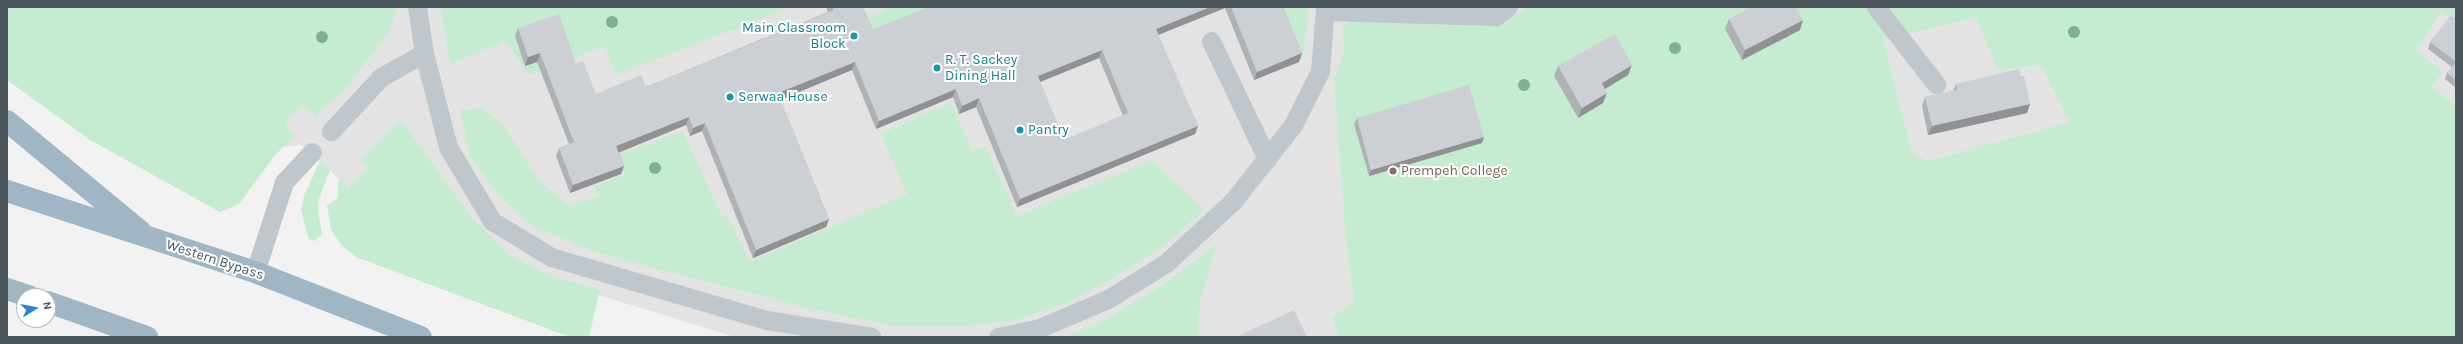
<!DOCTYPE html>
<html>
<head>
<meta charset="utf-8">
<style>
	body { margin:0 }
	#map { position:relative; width:2463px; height:344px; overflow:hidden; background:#f3f2f2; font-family:Karla,sans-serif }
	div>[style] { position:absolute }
	.education>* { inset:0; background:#e4e3e3 }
	.green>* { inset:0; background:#c5ecd1 }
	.service>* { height:19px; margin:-9.5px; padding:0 9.5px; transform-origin:9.5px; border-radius:9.5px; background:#bfc7cc }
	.trunk>* { height:22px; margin:-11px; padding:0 11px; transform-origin:11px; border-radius:11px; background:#a1b6c4 }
	.trees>* { width:12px; height:12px; margin:-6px; border-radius:50%; background:#7fb093 }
	.wall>* { inset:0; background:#afb2b5 }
	.shaded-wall>* { inset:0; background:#8f9194 }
	.building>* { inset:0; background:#cccfd3 }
	.dots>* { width:11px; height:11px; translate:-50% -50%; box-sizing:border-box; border:2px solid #fff; border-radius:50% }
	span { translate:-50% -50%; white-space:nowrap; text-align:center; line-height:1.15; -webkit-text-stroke:4px #fff; paint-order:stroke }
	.culture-label { font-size:14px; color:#0d838f }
	.right { translate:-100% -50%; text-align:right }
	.left { translate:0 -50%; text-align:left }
	.education-label { font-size:14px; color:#785e54 }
	.street-label { font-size:14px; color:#4b565d }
	.frame { position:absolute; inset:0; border:8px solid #4b565d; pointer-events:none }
	.north { position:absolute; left:16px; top:288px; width:40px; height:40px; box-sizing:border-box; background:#fff; border:1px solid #b7bbbe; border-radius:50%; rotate:79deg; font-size:11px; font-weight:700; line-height:16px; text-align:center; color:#4b565d }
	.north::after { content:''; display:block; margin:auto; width:14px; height:18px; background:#2a83d5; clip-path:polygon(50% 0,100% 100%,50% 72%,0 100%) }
</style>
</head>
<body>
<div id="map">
	<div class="education">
		<div style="clip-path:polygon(183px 7px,2456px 7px,2456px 337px,735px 337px,367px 224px,339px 200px,339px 179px,301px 145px,245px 150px)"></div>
	</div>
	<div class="green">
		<div style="clip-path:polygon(7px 7px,397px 7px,389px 32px,346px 88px,316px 116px,303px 105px,284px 125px,295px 136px,276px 154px,239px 204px,220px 212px,90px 140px,7px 80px)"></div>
		<div style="clip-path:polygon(441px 7px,791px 7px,616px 75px,605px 46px,530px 75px,505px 41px,450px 64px)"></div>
		<div style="clip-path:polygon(892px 7px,937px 7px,875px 34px,868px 17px)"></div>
		<div style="clip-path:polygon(1281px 7px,1309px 7px,1303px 59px)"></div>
		<div style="clip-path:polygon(evenodd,1529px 7px,2456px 7px,2456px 22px,2442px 11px,2416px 51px,2443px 72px,2431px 87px,2456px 107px,2456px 337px,1338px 337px,1333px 317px,1354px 302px,1346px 240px,1334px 80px,1344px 52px,1342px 26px,1353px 21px,1488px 25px,1520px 13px,1529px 7px,1976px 18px,1998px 70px,2041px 65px,2070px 122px,1928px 161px,1912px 153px,1883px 39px,1976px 18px)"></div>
		<div style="clip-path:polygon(951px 103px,972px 150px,985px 146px,1017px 216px,1152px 160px,1204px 210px,1161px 248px,1117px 276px,1067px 303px,1013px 321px,950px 327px,895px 326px,811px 309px,594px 252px,531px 225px,500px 197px,470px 156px,460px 110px,482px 108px,504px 125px,539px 181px,570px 206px,598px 197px,595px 186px,624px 175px,617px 155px,683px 131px,722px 217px,727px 215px,750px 262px,907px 194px,881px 134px)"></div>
		<div style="clip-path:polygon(401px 120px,472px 218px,509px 255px,548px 275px,600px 290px,589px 337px,570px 337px,356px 257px,341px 245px,331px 229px,327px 205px,338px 198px,338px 183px,341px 180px,349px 188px,368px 167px,361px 160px)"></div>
		<div style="clip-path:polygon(320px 161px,330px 170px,319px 199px,318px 211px,322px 234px,315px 241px,309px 239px,306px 230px,301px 209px,304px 196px)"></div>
		<div style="clip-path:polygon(1217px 244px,1200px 302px,1198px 337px,1064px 337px,1098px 324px,1164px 284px)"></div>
	</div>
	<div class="service">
		<div style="left:417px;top:7px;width:47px;rotate:81.3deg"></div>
		<div style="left:424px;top:53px;width:97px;rotate:75.7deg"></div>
		<div style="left:448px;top:147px;width:86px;rotate:59.3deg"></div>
		<div style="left:492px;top:221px;width:69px;rotate:31.4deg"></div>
		<div style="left:551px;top:257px;width:225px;rotate:16.3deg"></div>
		<div style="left:767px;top:320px;width:106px;rotate:9.2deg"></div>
		<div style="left:1876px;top:7px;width:98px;rotate:52.1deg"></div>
		<div style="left:1325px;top:11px;width:171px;rotate:1.7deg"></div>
		<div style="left:1496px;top:16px;width:15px;rotate:-37deg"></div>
		<div style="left:1211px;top:41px;width:131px;rotate:64.6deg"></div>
		<div style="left:331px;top:131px;width:74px;rotate:-47.2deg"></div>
		<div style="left:381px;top:77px;width:49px;rotate:-29.2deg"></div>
		<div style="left:255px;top:272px;width:95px;rotate:-72.1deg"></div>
		<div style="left:284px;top:182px;width:41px;rotate:-47deg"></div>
		<div style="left:998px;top:337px;width:40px;rotate:-12deg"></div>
		<div style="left:1037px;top:329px;width:77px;rotate:-22.9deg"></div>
		<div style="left:1108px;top:299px;width:68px;rotate:-31.8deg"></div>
		<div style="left:1166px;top:263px;width:91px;rotate:-42.8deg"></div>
		<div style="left:1233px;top:201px;width:97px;rotate:-51.7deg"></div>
		<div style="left:1293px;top:125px;width:60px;rotate:-63.4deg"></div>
		<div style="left:1320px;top:71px;width:64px;rotate:-85.5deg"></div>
	</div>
	<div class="trunk">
		<div style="left:7px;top:121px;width:173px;rotate:39.6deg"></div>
		<div style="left:7px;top:191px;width:261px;rotate:18.1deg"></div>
		<div style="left:255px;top:272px;width:178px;rotate:21.4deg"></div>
		<div style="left:7px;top:289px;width:23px;rotate:18deg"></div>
		<div style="left:48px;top:302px;width:105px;rotate:19.5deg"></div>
	</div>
	<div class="trees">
		<div style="left:612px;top:22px"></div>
		<div style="left:2074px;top:32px"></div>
		<div style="left:322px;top:37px"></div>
		<div style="left:1675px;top:48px"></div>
		<div style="left:1524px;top:85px"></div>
		<div style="left:655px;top:168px"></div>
	</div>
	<div class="wall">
		<div style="clip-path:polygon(evenodd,826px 7px,863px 7px,873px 30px,929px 7px,1283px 7px,1302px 53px,1299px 62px,1254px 80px,1225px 8px,1158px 35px,1198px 126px,1195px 134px,1017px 207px,976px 107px,959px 114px,953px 97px,876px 129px,852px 70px,780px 99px,829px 219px,826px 227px,753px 258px,702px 131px,690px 136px,686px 125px,619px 152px,624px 166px,621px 174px,570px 193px,556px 156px,559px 148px,569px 144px,537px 62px,525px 66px,515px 36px,518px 28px,576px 64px,596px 94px,646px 87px,828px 12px,826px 7px,1099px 58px,1123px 116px,1064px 140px,1040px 82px,1099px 58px)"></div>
		<div style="clip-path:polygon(2456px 16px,2456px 88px,2445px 79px,2447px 73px,2452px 67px,2428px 49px,2430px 42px)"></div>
		<div style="clip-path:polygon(1729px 19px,1800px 30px,1742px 60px,1725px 29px)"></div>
		<div style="clip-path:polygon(1558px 66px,1628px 75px,1605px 89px,1603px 103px,1578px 118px,1554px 76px)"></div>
		<div style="clip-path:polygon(2021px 76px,2030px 104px,2027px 113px,1928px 135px,1922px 106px,1925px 97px,1953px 91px,1956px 84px)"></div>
		<div style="clip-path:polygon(1357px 118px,1484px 137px,1482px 143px,1369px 176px,1354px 124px)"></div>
	</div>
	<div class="shaded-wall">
		<div style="clip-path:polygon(1210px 7px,1225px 7px,1225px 8px,1153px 37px,1156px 29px)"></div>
		<div style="clip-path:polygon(1803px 20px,1800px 30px,1742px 60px,1745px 50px)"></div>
		<div style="clip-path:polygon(1102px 50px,1099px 58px,1035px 84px,1038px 76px)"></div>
		<div style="clip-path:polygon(540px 53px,537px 62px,525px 66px,528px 57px)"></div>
		<div style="clip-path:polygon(1302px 53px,1299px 62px,1254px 80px,1257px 72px)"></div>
		<div style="clip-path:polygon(855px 62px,852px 70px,775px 102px,778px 93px)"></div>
		<div style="clip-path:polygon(1632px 65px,1628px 75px,1598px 93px,1602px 83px)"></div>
		<div style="clip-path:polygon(956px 89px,953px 97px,876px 129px,879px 121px)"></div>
		<div style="clip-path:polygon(1607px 93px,1603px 103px,1578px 118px,1582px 108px)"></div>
		<div style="clip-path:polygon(979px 98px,976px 107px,959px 114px,962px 106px)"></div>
		<div style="clip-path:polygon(2030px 104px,2027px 113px,1928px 135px,1932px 126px)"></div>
		<div style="clip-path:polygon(689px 117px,686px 125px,613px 155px,616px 146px)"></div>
		<div style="clip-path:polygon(705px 123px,702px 131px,690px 136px,693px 128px)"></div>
		<div style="clip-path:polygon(1198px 126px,1195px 134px,1017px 207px,1020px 199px)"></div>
		<div style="clip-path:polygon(1484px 137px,1482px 143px,1369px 176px,1371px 170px)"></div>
		<div style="clip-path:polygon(624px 166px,621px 174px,570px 193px,573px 185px)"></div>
		<div style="clip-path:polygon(829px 219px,826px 227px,753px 258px,756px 250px)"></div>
	</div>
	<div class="building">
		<div style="clip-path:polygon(evenodd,832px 7px,863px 7px,873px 30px,929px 7px,1210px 7px,1156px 29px,1198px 126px,1020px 199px,979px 98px,962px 106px,956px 89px,879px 121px,855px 62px,778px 93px,829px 219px,756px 250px,705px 123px,693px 128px,689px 117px,616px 146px,624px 166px,573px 185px,559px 148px,574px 142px,540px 53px,528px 57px,518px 28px,559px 14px,576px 64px,583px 61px,596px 94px,641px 75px,646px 87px,834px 10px,832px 7px,1102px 50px,1128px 113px,1064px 140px,1038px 76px,1102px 50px)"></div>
		<div style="clip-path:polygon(1231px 7px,1283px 7px,1302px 53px,1257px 72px)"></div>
		<div style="clip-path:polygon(1751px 7px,1796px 7px,1803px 20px,1745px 50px,1729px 19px)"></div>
		<div style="clip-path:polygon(2451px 15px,2454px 18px,2456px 16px,2456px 80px,2447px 73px,2456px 62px,2430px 42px)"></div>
		<div style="clip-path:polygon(1615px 34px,1632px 65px,1602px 83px,1607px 93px,1582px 108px,1558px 66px)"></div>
		<div style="clip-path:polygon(2019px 69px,2021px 76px,2024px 76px,2030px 104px,1932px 126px,1925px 97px,1957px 90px,1956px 84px)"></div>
		<div style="clip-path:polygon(1469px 85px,1484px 137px,1371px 170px,1357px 118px)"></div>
		<div style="clip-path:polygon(1294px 310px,1307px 337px,1236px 337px)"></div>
	</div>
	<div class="dots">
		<div style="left:854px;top:36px;background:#0f9aa8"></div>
		<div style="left:937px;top:68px;background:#0f9aa8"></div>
		<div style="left:730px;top:97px;background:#0f9aa8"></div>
		<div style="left:1020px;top:130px;background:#0f9aa8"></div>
		<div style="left:1393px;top:171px;background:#8d6e63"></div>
	</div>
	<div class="culture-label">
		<span class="right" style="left:846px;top:36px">Main Classroom<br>Block</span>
		<span class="left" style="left:945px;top:68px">R. T. Sackey<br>Dining Hall</span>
		<span class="left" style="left:738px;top:97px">Serwaa House</span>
		<span class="left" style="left:1028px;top:130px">Pantry</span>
	</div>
	<div class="education-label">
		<span class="left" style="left:1401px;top:171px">Prempeh College</span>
	</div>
	<div class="street-label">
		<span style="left:215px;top:260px;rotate:18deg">Western Bypass</span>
	</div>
	<div class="frame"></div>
	<div class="north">N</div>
</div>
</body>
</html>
